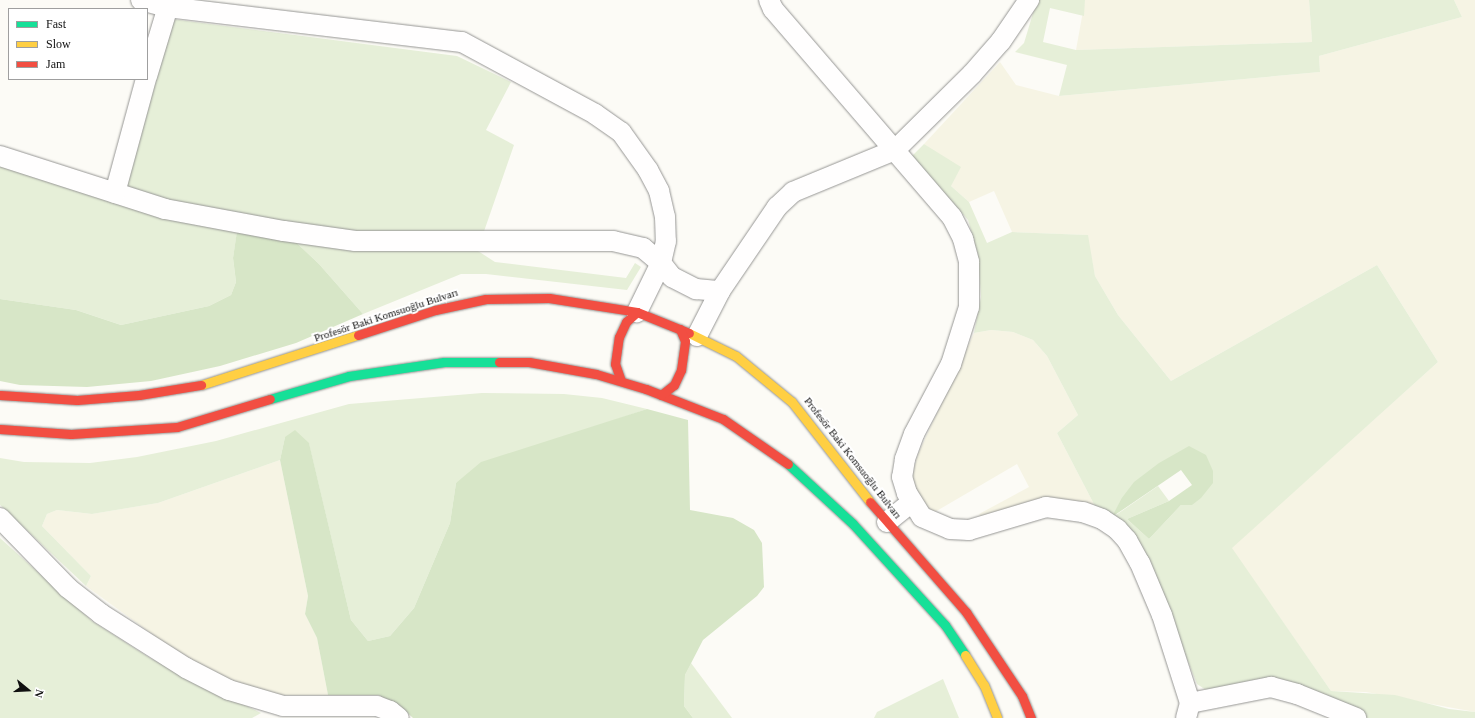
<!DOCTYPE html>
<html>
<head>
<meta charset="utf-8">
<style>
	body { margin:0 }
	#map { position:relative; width:1475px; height:718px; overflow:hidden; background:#fcfbf6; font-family:Georgia,serif }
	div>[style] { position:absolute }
	.farmland>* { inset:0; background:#f6f4e4 }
	.green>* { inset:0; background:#e6efd8 }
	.forest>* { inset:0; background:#d7e6c7 }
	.roads { filter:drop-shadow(0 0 1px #969694) drop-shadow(0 0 1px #969694) }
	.street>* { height:20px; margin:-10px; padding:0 10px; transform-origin:10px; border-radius:10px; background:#fffefe }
	.fast>* { height:9px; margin:-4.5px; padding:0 4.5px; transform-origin:4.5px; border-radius:4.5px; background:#16e098 }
	.slow>* { height:9px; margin:-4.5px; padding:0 4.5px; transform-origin:4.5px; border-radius:4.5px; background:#ffcf43 }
	.jam>* { height:9px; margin:-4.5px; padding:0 4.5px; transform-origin:4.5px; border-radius:4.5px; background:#f24e42 }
	span { translate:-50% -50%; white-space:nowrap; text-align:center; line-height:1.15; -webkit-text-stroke:4px #fff; paint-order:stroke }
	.street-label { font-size:11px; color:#101010 }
	.legend { position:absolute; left:8px; top:8px; width:140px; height:72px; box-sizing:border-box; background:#fff; border:1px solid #9f9f9f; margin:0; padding:5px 7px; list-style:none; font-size:12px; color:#101010 }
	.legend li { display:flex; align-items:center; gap:8px; height:20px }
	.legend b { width:20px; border:1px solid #9f9f9f }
	.north { position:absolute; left:8px; top:670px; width:40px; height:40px; -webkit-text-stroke:3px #fff; paint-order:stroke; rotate:108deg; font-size:11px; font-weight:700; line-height:16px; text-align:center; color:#101010 }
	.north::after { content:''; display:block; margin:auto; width:14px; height:18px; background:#101010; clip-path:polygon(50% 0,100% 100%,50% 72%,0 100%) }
</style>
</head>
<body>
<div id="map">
	<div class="farmland">
		<div style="clip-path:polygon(1085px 0,1309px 0,1312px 42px,1076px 50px)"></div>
		<div style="clip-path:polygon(1454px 0,1475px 0,1475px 712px,1366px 692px,1331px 691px,1231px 548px,1438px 362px,1377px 265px,1171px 381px,1118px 315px,1095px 276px,1087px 235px,1012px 232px,994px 191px,969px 202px,951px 186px,935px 152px,924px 144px,1000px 62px,1016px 85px,1059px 96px,1320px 72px,1319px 56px,1462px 17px)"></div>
		<div style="clip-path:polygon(991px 330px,1013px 332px,1033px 340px,1047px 356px,1078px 415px,1057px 433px,1097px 510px,1067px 499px,1042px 501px,982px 518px,979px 514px,1029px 487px,1017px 464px,928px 516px,917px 495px,912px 475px,918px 454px,974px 333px)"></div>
		<div style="clip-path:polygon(280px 460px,308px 596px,305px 614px,317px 638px,328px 695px,274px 695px,235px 684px,192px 663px,86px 586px,91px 576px,42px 526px,47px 514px,57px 510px,92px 514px,158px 503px)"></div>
	</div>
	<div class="green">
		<div style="clip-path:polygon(1037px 0,1085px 0,1084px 16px,1050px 8px,1043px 42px,1076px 50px,1312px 42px,1309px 0,1454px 0,1462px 17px,1319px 56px,1320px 72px,1059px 96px,1067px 65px,1015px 52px,1024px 43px)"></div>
		<div style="clip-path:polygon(164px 18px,457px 56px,511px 82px,486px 130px,514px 145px,481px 240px,461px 240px,495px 262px,626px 278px,635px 263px,641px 267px,627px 290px,486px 274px,461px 274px,363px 314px,319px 264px,284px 231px,238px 225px,233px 258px,236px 282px,231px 295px,209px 306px,121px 325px,76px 310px,0 299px,0 156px,115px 193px)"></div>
		<div style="clip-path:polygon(evenodd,924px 144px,961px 167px,951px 186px,969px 202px,987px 243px,1012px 232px,1088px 235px,1095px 276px,1118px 315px,1171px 381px,1377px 265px,1438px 362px,1232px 548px,1331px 691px,1395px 695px,1449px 709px,1475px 712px,1475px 718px,1364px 718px,1323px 698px,1216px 691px,1206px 690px,1197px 684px,1165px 604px,1097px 510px,1057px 433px,1078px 415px,1047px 356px,1033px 340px,1013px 332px,991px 330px,974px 333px,981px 297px,978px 255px,968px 220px,912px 156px,924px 144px,1206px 455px,1192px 505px,1181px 505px,1149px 539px,1127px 519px,1169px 501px,1158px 486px,1113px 517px,1121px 499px,1206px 455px)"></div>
		<div style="clip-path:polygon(482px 393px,564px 394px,602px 398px,647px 409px,577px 433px,456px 483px,450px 523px,414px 608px,390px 636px,368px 641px,351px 620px,309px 444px,285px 437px,280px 460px,158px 503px,92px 514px,57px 510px,47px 514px,42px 526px,91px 576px,86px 586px,0 505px,0 458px,24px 462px,90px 463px,137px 457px,216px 441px,349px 404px)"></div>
		<div style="clip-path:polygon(0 538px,92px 621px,150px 658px,261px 713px,252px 718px,0 718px)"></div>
		<div style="clip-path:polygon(691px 663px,732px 718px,693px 718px,684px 706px,685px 675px)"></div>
		<div style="clip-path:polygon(943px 679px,959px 718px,874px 718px,877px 712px)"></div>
	</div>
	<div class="forest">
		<div style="clip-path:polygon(238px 224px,284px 231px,319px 264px,363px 314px,296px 343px,220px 366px,151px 381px,87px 387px,20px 385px,0 381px,0 299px,76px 310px,121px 325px,209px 306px,231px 295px,236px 282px,233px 258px)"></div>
		<div style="clip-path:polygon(647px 409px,688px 420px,690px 510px,733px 518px,754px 530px,762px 543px,764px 587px,757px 596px,703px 640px,685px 675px,684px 706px,693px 718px,413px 718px,400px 706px,378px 695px,328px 695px,317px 638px,305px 614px,308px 596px,280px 460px,285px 437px,295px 430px,309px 443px,351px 620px,368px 641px,390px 636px,414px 608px,450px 523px,456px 483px,481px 462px)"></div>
		<div style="clip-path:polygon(1189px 446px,1206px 455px,1213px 471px,1213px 483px,1201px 498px,1192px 505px,1181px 505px,1149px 539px,1127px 519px,1169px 501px,1192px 485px,1181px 470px,1112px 517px,1121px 499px,1134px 482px,1159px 463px)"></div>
	</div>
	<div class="roads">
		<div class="street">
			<div style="left:141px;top:0;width:27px;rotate:15deg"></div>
			<div style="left:167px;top:7px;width:297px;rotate:6.8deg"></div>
			<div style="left:462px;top:42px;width:151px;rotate:28.4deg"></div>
			<div style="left:595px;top:114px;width:32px;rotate:35deg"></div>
			<div style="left:621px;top:132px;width:47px;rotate:54.6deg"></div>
			<div style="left:648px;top:170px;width:24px;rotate:62deg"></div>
			<div style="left:659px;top:191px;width:27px;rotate:77deg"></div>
			<div style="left:665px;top:217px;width:24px;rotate:88deg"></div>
			<div style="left:666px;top:241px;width:23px;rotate:103deg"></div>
			<div style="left:661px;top:263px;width:55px;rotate:116.1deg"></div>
			<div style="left:769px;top:0;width:10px;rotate:66deg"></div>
			<div style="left:773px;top:9px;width:274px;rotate:49.3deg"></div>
			<div style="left:952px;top:217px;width:25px;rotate:63deg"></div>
			<div style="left:963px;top:239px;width:24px;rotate:75deg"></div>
			<div style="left:969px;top:262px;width:45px;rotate:90deg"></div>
			<div style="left:969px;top:307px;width:60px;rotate:107.5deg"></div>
			<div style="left:951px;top:364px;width:79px;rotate:117.9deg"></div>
			<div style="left:914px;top:434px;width:27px;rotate:110deg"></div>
			<div style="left:905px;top:459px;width:18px;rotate:99deg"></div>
			<div style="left:902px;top:477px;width:17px;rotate:73deg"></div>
			<div style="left:907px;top:493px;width:28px;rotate:58deg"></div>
			<div style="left:922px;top:517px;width:30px;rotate:23deg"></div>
			<div style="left:950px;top:529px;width:19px;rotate:3deg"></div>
			<div style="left:969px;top:530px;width:80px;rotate:-16.6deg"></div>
			<div style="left:1046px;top:507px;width:37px;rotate:8deg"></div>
			<div style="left:1083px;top:512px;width:20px;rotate:20deg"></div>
			<div style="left:1102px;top:519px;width:18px;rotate:34deg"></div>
			<div style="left:1117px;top:529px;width:15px;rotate:48deg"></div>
			<div style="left:1127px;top:540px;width:26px;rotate:61deg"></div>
			<div style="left:1140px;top:563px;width:56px;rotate:67.1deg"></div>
			<div style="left:1162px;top:615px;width:92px;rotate:72.3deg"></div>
			<div style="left:1190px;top:703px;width:83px;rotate:-11.2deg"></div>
			<div style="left:1271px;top:687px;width:27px;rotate:15deg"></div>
			<div style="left:1297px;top:694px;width:64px;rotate:22.1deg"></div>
			<div style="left:147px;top:76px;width:79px;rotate:-73.2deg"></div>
			<div style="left:0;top:156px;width:173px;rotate:17.8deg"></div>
			<div style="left:165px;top:209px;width:121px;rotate:10.5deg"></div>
			<div style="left:284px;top:231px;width:72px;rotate:8deg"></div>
			<div style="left:355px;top:241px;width:258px"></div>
			<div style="left:613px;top:241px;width:31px;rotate:13deg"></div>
			<div style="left:643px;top:248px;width:23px;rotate:40deg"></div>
			<div style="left:661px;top:263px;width:18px;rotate:52deg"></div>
			<div style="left:672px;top:277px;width:27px;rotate:27deg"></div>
			<div style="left:696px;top:289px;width:24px;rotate:5deg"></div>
			<div style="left:115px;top:193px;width:118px;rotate:-74.8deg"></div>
			<div style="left:697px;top:336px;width:51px;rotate:-62.9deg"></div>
			<div style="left:720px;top:291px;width:102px;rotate:-55.8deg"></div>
			<div style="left:777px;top:207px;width:22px;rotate:-43deg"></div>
			<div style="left:793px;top:192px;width:110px;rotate:-22.4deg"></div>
			<div style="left:895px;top:150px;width:108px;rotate:-44.6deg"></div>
			<div style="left:972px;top:74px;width:44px;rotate:-48.7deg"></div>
			<div style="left:1001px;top:41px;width:50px;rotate:-55.7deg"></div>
			<div style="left:0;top:518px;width:98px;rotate:45.8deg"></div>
			<div style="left:68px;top:588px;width:42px;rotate:38.2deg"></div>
			<div style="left:101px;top:614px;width:101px;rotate:32.4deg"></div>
			<div style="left:186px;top:668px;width:48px;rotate:27.1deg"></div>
			<div style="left:229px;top:690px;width:56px;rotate:16.5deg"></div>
			<div style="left:283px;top:706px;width:94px"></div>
			<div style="left:377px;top:706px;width:14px;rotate:21deg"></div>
			<div style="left:390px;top:711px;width:11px;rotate:38deg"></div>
			<div style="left:887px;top:522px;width:32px;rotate:-39deg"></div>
			<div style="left:1186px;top:718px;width:16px;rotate:-75deg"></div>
		</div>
		<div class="fast">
			<div style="left:270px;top:399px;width:82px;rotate:-16.2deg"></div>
			<div style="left:349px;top:376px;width:96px;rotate:-8.4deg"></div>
			<div style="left:444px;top:362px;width:55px"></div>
			<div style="left:788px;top:464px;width:88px;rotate:42.7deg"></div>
			<div style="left:853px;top:524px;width:137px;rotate:47.7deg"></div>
			<div style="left:945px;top:625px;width:36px;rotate:56deg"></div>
		</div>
		<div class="slow">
			<div style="left:689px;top:333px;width:52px;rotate:26.1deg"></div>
			<div style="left:736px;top:356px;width:72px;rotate:39.4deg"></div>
			<div style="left:792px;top:402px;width:127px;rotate:52deg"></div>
			<div style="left:201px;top:385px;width:165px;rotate:-17.7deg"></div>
			<div style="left:965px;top:655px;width:36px;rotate:58deg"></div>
			<div style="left:984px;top:685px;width:35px;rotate:68deg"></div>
		</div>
		<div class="jam">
			<div style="left:358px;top:335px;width:81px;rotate:-18deg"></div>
			<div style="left:435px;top:310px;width:52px;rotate:-12.2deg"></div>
			<div style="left:486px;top:299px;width:63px;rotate:-0.9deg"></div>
			<div style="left:549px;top:298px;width:89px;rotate:9deg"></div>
			<div style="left:637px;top:312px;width:56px;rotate:22deg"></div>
			<div style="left:499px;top:362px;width:30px"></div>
			<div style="left:529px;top:362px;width:68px;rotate:10.2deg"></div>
			<div style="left:596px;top:374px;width:52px;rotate:16.7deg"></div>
			<div style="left:646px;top:389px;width:83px;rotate:21.3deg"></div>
			<div style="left:723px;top:419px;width:79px;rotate:34.7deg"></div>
			<div style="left:621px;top:381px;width:18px;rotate:-109deg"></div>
			<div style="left:615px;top:364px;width:27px;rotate:-82deg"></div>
			<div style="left:619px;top:337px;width:17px;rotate:-65deg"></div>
			<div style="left:626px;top:322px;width:15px;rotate:-42deg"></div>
			<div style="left:0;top:395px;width:77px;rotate:3.7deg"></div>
			<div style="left:77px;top:400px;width:62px;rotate:-4.6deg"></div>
			<div style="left:139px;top:395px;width:63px;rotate:-9.2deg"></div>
			<div style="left:661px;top:395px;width:16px;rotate:-38deg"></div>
			<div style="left:674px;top:385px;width:17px;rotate:-65deg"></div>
			<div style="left:681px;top:370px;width:29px;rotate:-82deg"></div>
			<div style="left:685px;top:341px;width:13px;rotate:-113deg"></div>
			<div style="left:0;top:429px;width:71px;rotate:4deg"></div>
			<div style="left:71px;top:434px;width:106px;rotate:-3.8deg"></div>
			<div style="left:177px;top:427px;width:97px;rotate:-16.8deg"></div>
			<div style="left:870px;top:502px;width:146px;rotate:48.9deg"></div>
			<div style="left:966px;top:612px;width:101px;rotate:56.3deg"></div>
			<div style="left:1022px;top:696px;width:24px;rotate:68deg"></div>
		</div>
	</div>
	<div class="street-label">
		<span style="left:386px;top:315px;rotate:-18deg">Profesör Baki Komsuoğlu Bulvarı</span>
		<span style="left:853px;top:458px;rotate:52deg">Profesör Baki Komsuoğlu Bulvarı</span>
	</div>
	<ul class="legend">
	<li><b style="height:5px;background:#16e098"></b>Fast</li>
	<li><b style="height:5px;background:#ffcf43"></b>Slow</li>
	<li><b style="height:5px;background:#f24e42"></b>Jam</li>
	</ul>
	<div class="north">N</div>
</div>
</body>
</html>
